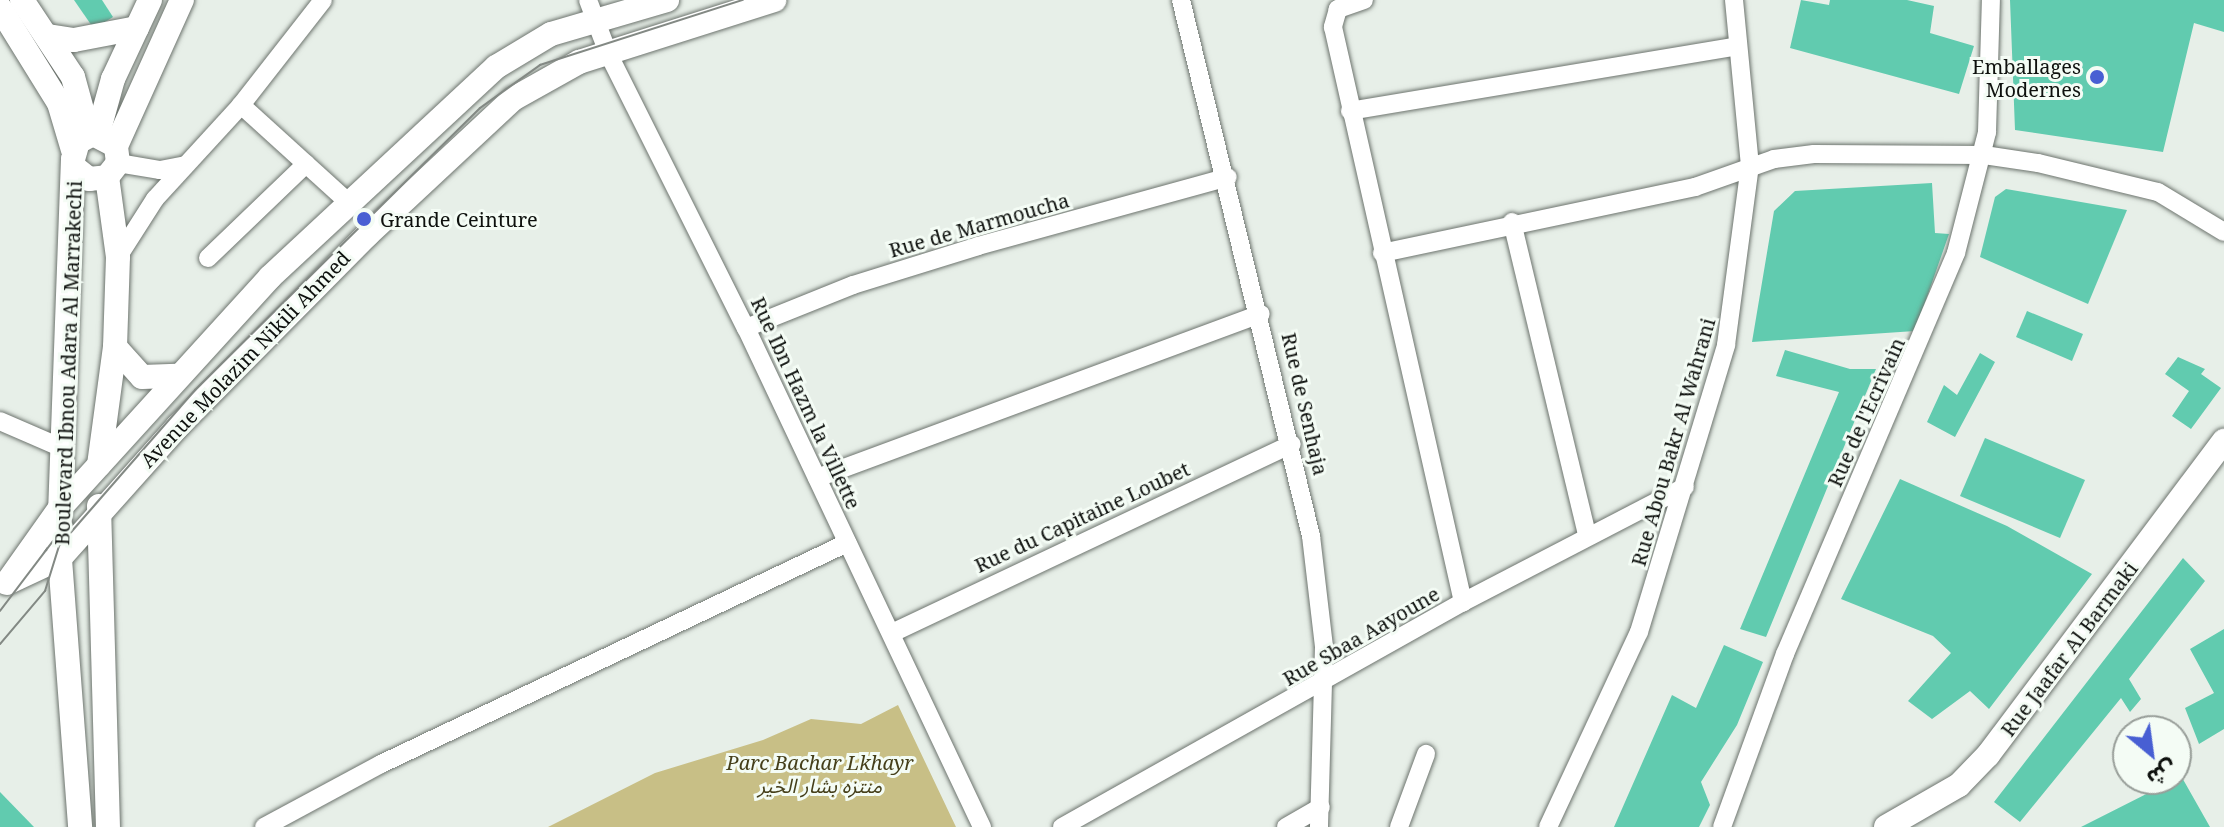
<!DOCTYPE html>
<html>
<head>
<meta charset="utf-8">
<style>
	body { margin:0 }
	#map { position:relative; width:2224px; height:827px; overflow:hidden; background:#e7efe8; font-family:"Noto Serif","Noto Sans Arabic",serif }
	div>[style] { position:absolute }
	.green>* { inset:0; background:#c8bf86 }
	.building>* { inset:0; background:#61cbaf }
	.roads { filter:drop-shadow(0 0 2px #6d746e) drop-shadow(0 0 2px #6d746e) }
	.street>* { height:18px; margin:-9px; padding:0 9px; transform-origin:9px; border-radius:9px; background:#fff }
	.secondary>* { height:24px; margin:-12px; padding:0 12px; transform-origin:12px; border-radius:12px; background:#fff }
	.tram>* { height:2px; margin:-1px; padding:0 1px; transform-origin:1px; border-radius:1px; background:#838984 }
	.dots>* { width:22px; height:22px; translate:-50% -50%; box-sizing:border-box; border:4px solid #f4fcf5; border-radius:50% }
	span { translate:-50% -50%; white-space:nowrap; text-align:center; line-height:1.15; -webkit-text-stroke:6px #f4fcf5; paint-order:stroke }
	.poi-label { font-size:20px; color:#0e110e }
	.right { translate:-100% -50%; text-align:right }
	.left { translate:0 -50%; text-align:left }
	.street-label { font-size:20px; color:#0e110e }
	.park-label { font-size:20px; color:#453f1a; font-style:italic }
	.north { position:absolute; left:2112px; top:715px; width:80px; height:80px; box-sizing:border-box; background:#f4fcf5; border:2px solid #989e99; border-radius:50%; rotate:151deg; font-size:22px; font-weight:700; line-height:32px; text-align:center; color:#0e110e }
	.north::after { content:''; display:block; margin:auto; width:28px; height:36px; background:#485fd3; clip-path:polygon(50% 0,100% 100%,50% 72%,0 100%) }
</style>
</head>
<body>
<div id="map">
	<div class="green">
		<div style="clip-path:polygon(898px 705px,956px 827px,548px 827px,655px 773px,763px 740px,811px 719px,861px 724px)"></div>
	</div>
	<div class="building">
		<div style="clip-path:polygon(74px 0,102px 0,113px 17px,94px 29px)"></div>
		<div style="clip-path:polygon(1801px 0,1829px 5px,1830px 0,1907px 0,1934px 6px,1930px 33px,1974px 46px,1959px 94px,1790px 48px)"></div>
		<div style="clip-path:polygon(2010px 0,2224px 0,2224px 32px,2194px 23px,2163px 152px,2015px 130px)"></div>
		<div style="clip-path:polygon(1932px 183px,1935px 233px,1949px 234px,1915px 331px,1752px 342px,1774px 211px,1795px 191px)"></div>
		<div style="clip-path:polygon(2006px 189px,2127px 210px,2088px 304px,1980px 257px,1995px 197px)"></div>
		<div style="clip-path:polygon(2027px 311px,2083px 334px,2072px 361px,2016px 337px)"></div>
		<div style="clip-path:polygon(1785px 350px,1850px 369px,1876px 369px,1766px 637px,1740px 629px,1839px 392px,1776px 376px)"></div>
		<div style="clip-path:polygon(1980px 353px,1995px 362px,1955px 437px,1927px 422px,1944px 385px,1957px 395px)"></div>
		<div style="clip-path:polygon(2178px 357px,2205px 369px,2201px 374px,2221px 388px,2191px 429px,2172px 416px,2189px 391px,2165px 374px)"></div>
		<div style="clip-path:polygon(1985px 438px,2085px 480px,2060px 538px,1960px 496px)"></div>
		<div style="clip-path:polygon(1900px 479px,2007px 526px,2092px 574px,1989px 709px,1970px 691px,1932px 719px,1908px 701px,1951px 653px,1933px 636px,1841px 599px)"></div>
		<div style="clip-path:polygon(2183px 558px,2205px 581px,2129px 679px,2141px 699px,2130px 712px,2121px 698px,2020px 822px,1994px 802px)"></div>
		<div style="clip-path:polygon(2224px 629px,2224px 729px,2199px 744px,2185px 708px,2214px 693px,2190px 649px)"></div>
		<div style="clip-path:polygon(1724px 645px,1763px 662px,1737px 725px,1701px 782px,1710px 805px,1699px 827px,1614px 827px,1672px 695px,1696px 708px)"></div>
		<div style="clip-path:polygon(2180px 774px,2210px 827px,2081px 827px,2176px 779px)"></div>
		<div style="clip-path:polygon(0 792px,34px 827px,0 827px)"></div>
	</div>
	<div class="roads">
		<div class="street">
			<div style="left:588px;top:0;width:57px;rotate:69.3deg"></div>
			<div style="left:608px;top:53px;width:308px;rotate:63.4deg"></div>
			<div style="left:746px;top:328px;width:552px;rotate:64.69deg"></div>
			<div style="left:1181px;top:0;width:552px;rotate:76.37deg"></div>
			<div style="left:1311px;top:536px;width:112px;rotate:83.3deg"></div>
			<div style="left:1324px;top:647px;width:180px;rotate:91.6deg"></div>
			<div style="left:1364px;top:0;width:28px;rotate:161deg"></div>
			<div style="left:1338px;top:9px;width:19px;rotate:106deg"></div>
			<div style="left:1333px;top:27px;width:590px;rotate:77.26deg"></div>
			<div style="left:241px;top:105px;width:146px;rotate:42.2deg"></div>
			<div style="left:1350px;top:111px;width:392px;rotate:-9.5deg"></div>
			<div style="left:118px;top:163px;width:43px;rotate:9.5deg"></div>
			<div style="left:160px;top:170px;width:25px;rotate:-11deg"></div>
			<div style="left:1512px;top:222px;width:322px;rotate:76.5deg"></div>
			<div style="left:1382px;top:253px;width:320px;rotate:-11.9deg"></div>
			<div style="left:1695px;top:187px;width:84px;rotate:-19.5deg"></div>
			<div style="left:1774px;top:159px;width:40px;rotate:-7.1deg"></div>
			<div style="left:1814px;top:154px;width:170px;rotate:0.3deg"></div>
			<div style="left:1984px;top:155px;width:55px;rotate:8.4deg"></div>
			<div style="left:2038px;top:163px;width:123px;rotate:13.6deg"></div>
			<div style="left:2158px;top:192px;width:77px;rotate:31.2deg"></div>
			<div style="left:118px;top:257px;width:69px;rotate:-57.5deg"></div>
			<div style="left:155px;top:199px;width:127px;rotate:-47.5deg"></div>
			<div style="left:241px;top:105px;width:133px;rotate:-52deg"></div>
			<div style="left:208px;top:258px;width:136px;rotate:-43.8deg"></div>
			<div style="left:746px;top:328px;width:115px;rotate:-21.9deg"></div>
			<div style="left:853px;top:285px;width:131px;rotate:-17.3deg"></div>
			<div style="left:978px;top:246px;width:259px;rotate:-15.4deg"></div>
			<div style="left:0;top:421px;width:65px;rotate:23.4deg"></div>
			<div style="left:817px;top:478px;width:473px;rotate:-20.3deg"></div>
			<div style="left:892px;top:633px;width:442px;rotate:-25.3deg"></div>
			<div style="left:264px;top:827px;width:133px;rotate:-28.3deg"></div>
			<div style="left:381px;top:764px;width:516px;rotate:-25.37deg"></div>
			<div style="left:1062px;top:827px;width:460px;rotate:-29.3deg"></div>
			<div style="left:1463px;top:602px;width:250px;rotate:-27.4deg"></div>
			<div style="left:1286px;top:827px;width:40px;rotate:-29.7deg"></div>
			<div style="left:1399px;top:827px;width:78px;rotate:-69.7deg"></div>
			<div style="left:1548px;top:827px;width:215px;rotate:-65deg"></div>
			<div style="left:1639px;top:632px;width:300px;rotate:-73.1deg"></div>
			<div style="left:1726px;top:345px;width:181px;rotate:-82.4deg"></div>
			<div style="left:1750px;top:166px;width:167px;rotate:-95.5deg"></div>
			<div style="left:1722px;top:827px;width:184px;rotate:-70deg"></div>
			<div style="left:1785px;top:654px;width:436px;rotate:-66.9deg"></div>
			<div style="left:1956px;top:253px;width:125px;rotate:-75.6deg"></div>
			<div style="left:1987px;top:132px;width:132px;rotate:-88.3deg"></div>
		</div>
		<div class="secondary">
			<div style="left:22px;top:0;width:92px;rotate:56.5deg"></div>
			<div style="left:73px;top:77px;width:60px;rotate:74.6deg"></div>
			<div style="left:0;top:8px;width:112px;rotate:58.2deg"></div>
			<div style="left:59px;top:103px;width:49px;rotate:73.4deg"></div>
			<div style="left:48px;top:36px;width:26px;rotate:9deg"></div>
			<div style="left:74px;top:40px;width:64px;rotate:-10.8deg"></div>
			<div style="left:98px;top:133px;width:56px;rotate:-74.5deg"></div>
			<div style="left:113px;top:79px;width:87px;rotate:-64.9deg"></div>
			<div style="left:116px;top:146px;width:160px;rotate:-65.7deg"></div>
			<div style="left:75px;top:168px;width:18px;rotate:38deg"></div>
			<div style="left:89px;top:179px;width:18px;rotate:-6deg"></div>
			<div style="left:107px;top:177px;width:18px;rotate:-52deg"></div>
			<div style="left:118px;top:163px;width:17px;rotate:-97deg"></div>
			<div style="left:116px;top:146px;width:26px;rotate:-152deg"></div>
			<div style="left:93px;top:134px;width:17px;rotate:152deg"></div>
			<div style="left:78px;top:142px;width:18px;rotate:106deg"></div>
			<div style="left:73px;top:159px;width:387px;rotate:92.1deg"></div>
			<div style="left:59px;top:546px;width:282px;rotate:85.7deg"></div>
			<div style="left:115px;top:347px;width:40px;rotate:48deg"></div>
			<div style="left:142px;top:377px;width:35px;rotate:-2deg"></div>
			<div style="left:99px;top:465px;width:119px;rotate:-82.3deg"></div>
			<div style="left:115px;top:347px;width:90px;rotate:-88.1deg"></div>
			<div style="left:118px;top:257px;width:81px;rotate:-97.8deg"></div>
			<div style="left:99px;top:506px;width:321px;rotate:88.4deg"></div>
			<div style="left:9px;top:580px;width:88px;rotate:-54.7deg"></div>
			<div style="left:60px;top:508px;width:312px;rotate:-47.7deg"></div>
			<div style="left:270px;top:277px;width:309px;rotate:-42.9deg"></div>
			<div style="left:496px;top:67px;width:64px;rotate:-31deg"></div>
			<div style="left:551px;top:34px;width:121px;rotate:-16.3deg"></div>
			<div style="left:7px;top:583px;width:59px;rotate:-25.3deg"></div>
			<div style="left:60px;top:558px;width:177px;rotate:-48.2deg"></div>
			<div style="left:178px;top:426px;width:269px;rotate:-45.3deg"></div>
			<div style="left:367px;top:235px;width:200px;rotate:-43deg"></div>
			<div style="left:513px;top:99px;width:76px;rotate:-29.3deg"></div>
			<div style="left:579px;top:62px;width:205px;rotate:-17.6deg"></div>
			<div style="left:1886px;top:827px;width:84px;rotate:-29.9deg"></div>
			<div style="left:1959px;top:785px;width:42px;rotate:-46deg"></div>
			<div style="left:1988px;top:755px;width:393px;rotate:-53.1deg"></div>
		</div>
	</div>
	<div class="tram">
		<div style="left:0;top:611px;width:88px;rotate:-52.9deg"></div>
		<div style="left:0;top:644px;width:70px;rotate:-49.7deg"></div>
		<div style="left:45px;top:591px;width:47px;rotate:-72.7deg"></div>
		<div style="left:59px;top:546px;width:207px;rotate:-48.9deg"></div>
		<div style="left:195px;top:390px;width:401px;rotate:-44.7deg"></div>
		<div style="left:480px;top:108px;width:74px;rotate:-35.6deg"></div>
		<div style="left:540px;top:65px;width:213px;rotate:-17.8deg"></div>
	</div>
	<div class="dots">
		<div style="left:2097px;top:77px;background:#485fd3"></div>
		<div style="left:364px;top:219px;background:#485fd3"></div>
	</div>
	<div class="poi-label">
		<span class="right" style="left:2081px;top:78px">Emballages<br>Modernes</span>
		<span class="left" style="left:380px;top:219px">Grande Ceinture</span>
	</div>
	<div class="street-label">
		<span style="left:979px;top:225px;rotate:-16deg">Rue de Marmoucha</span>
		<span style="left:245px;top:359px;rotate:-46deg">Avenue Molazim Nikili Ahmed</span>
		<span style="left:68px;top:363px;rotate:-88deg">Boulevard Ibnou Adara Al Marrakechi</span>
		<span style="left:806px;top:403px;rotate:65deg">Rue Ibn Hazm la Villette</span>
		<span style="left:1305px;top:404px;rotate:77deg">Rue de Senhaja</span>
		<span style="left:1866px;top:412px;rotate:-66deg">Rue de l'Ecrivain</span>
		<span style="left:1673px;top:442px;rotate:-74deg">Rue Abou Bakr Al Wahrani</span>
		<span style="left:1082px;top:517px;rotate:-25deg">Rue du Capitaine Loubet</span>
		<span style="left:1361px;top:636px;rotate:-30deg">Rue Sbaa Aayoune</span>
		<span style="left:2069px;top:649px;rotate:-53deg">Rue Jaafar Al Barmaki</span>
	</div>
	<div class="park-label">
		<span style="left:820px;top:774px">Parc Bachar Lkhayr<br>منتزه بشار الخير</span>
	</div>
	<div class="north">ش</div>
</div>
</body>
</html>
